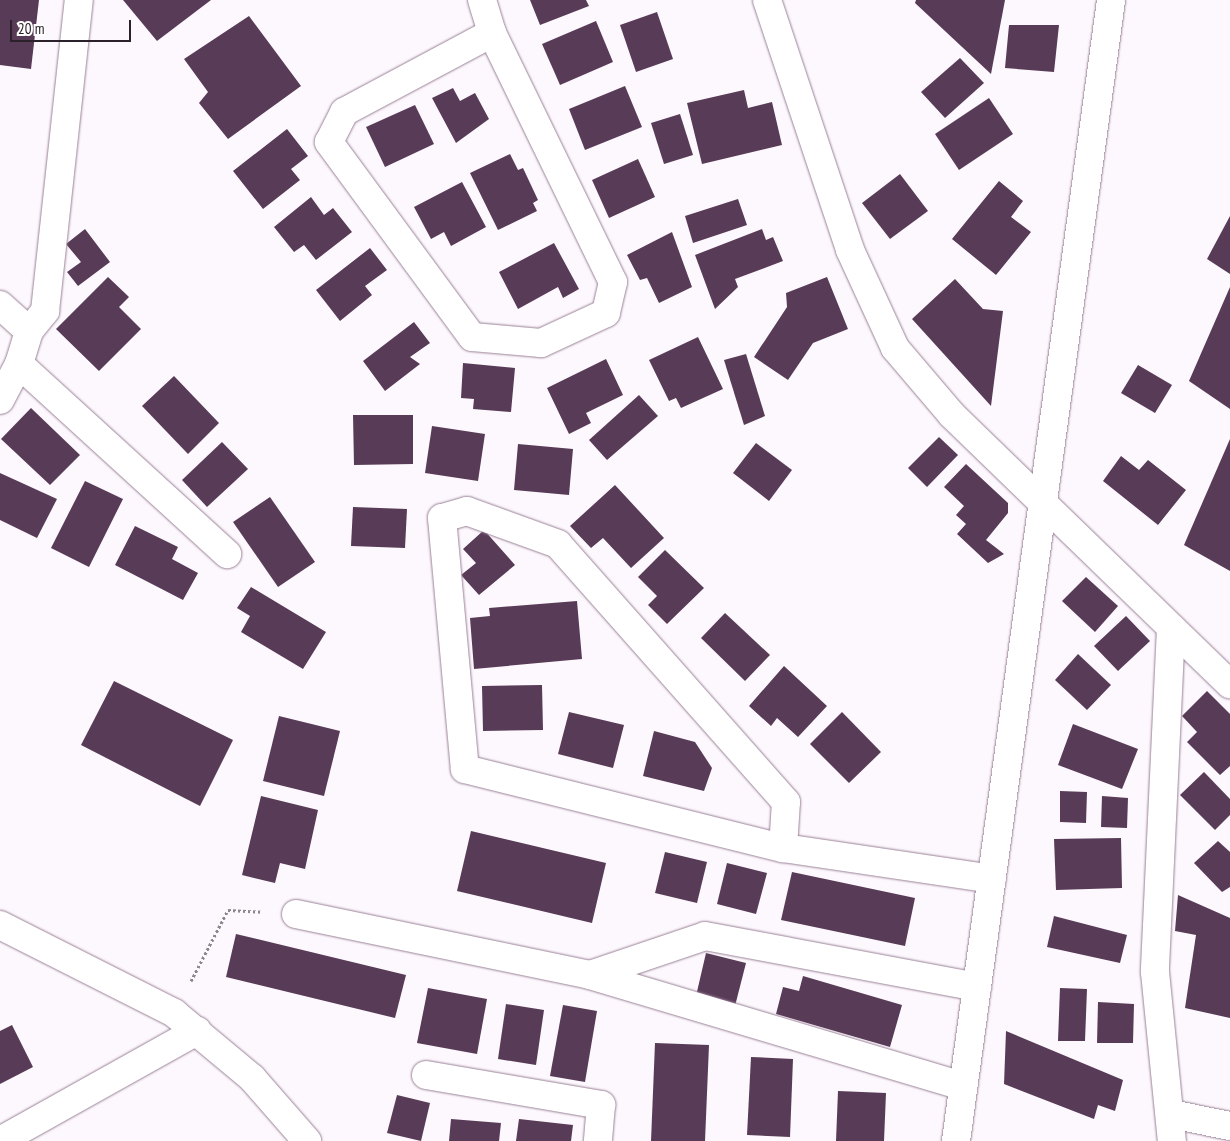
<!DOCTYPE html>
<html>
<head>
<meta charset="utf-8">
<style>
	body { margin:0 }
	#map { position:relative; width:1230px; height:1141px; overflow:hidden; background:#fdf8fd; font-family:"PT Sans Narrow",sans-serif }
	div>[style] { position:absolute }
	.building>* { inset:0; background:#583b57 }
	.path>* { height:3px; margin-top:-1.5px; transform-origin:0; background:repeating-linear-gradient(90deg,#8d868d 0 2.5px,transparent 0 5px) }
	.roads { filter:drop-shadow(0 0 1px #998197) drop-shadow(0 0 1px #998197) }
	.minor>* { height:28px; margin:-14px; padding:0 14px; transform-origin:14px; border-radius:14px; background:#fff }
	span { translate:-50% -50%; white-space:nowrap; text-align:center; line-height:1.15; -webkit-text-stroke:5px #fff; paint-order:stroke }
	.scale { position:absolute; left:10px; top:20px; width:121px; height:22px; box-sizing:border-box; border:2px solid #2b212b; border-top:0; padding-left:6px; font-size:15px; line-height:18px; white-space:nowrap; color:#2b212b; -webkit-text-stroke:4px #fff; paint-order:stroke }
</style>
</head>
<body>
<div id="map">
	<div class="building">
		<div style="clip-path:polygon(0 0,39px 0,31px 69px,0 65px)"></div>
		<div style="clip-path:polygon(123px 0,211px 0,157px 41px)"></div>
		<div style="clip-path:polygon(530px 0,586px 0,589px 6px,540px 25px)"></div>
		<div style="clip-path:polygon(916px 0,1005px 0,991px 74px,915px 3px)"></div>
		<div style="clip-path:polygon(657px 12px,673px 59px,636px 72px,620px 25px)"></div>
		<div style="clip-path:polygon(249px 16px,301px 86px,228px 139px,199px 103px,208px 92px,184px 59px)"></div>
		<div style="clip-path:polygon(596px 21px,613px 62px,560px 85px,542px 44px)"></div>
		<div style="clip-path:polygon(1009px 25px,1059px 25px,1054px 72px,1005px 68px)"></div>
		<div style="clip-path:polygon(960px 58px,984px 83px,945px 118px,921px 92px)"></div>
		<div style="clip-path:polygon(625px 86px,642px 127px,585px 150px,569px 109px)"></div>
		<div style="clip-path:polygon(453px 88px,460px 101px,475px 93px,489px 119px,456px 143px,432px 98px)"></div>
		<div style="clip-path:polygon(744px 90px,748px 108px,772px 102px,782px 145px,702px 164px,687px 103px)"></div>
		<div style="clip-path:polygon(989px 98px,1013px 134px,959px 170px,935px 134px)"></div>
		<div style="clip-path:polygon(415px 105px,434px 144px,385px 167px,366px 127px)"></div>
		<div style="clip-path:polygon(680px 114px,693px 155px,664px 164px,651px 123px)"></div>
		<div style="clip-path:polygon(287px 129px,308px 156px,291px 169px,300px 180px,263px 209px,233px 171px)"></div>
		<div style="clip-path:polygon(510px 154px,518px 170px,523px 168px,538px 200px,533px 203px,537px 211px,498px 230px,470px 173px)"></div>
		<div style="clip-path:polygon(638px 159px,655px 197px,609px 218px,592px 180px)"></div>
		<div style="clip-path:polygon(900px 174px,928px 211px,890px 239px,862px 203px)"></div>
		<div style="clip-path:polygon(999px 181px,1023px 201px,1011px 217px,1031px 232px,996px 275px,952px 239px)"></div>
		<div style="clip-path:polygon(462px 182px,486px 227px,451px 246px,444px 232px,431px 239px,414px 207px)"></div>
		<div style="clip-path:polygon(311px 197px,324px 215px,333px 208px,352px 232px,316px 260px,304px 245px,294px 252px,274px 227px)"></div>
		<div style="clip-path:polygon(738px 199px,747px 225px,693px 243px,685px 216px)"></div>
		<div style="clip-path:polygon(1230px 216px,1230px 274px,1207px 259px)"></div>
		<div style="clip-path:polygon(85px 229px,110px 262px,78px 286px,67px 272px,81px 262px,66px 244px)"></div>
		<div style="clip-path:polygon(762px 229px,766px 240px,773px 237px,783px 261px,735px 279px,738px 287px,715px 309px,695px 255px)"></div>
		<div style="clip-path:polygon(672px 232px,692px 287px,659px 303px,647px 278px,640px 280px,627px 255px)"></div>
		<div style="clip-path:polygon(554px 243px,579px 289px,563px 298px,558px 287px,518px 309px,499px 272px)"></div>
		<div style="clip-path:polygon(370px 248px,387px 270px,365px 286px,372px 295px,340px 321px,316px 290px)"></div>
		<div style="clip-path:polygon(108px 277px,129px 297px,119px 307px,141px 329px,99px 371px,56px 329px)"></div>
		<div style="clip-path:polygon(827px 277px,848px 329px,813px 343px,788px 380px,754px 357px,787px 307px,786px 293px)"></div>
		<div style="clip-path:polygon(955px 279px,983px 309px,1003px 311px,991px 406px,912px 319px)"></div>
		<div style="clip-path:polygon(1230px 287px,1230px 409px,1189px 381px)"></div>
		<div style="clip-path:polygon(414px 322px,430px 343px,410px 357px,420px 364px,385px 391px,363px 361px)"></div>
		<div style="clip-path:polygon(698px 337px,723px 389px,681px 408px,676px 398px,669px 401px,649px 360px)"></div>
		<div style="clip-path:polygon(746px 354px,765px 416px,744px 425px,724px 360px)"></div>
		<div style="clip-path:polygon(606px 359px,623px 395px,586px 413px,591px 423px,569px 434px,547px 388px)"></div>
		<div style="clip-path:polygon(463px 363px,515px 368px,511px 412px,473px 409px,474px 399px,461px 398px)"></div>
		<div style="clip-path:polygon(1138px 365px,1172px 385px,1155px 413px,1121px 393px)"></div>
		<div style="clip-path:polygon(174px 376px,219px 423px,188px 454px,142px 406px)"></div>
		<div style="clip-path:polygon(639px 395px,658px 416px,607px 460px,589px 440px)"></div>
		<div style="clip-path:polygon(31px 408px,80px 455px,50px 485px,1px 439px)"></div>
		<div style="clip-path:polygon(353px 415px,413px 415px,413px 464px,354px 465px)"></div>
		<div style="clip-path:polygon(432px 426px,485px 434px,478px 481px,425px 473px)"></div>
		<div style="clip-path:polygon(939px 437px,958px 455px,927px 487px,908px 468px)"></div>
		<div style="clip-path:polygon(1230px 439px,1230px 571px,1184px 545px)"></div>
		<div style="clip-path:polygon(222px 442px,248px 469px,207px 507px,182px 480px)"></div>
		<div style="clip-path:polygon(756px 443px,792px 470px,769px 501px,733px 473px)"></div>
		<div style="clip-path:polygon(518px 444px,573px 449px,569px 495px,514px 490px)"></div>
		<div style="clip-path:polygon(1121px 456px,1139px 470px,1148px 460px,1186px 490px,1158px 525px,1103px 481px)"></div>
		<div style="clip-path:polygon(966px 464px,1008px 503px,1008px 513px,986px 540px,1004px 554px,988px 563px,957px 534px,966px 524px,956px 515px,964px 506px,944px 487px)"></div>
		<div style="clip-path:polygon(0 473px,57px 499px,37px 538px,0 520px)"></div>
		<div style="clip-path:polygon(85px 481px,123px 499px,89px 567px,51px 548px)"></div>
		<div style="clip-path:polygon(615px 485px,664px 538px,631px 568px,603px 538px,591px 548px,570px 526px)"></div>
		<div style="clip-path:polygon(270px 497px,315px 562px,278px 587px,233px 522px)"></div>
		<div style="clip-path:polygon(353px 507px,407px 509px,405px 548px,351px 546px)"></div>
		<div style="clip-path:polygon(135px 526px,178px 547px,172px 559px,198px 573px,183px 600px,115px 565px)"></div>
		<div style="clip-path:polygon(484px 530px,515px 565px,479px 595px,461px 575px,476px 563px,463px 549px)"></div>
		<div style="clip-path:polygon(665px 550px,704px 588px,667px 624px,648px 605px,657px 596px,638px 577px)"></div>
		<div style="clip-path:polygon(1086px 577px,1118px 606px,1095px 632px,1062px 601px)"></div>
		<div style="clip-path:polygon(251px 587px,326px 632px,303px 669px,241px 632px,250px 616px,237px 608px)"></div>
		<div style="clip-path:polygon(577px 601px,582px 659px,474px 669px,470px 618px,490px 616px,489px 608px)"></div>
		<div style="clip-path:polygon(725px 613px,770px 655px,745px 681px,701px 638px)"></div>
		<div style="clip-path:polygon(1126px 616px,1150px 641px,1118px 671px,1094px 646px)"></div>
		<div style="clip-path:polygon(1078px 654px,1111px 685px,1087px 710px,1055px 680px)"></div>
		<div style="clip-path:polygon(784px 666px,827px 706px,798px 737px,777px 718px,771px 726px,749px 706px)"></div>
		<div style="clip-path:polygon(114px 681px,233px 740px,200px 806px,81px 745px)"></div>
		<div style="clip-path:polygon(542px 685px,543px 730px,483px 731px,482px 686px)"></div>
		<div style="clip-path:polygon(1207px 691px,1230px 714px,1230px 766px,1220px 775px,1187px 742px,1197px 732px,1182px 716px)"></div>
		<div style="clip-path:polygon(569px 712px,624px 725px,613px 768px,558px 754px)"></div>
		<div style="clip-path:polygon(842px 712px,881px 752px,849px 783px,810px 744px)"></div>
		<div style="clip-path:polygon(279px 716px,340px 731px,324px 796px,263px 781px)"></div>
		<div style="clip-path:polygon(1073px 724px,1138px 749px,1122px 789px,1058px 765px)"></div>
		<div style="clip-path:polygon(654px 731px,695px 742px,712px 768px,704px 791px,643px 776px)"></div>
		<div style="clip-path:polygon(1204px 772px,1230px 799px,1230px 815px,1215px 830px,1180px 795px)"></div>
		<div style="clip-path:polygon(1060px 791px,1087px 792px,1086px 823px,1060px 822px)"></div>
		<div style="clip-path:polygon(261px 796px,318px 810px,305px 869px,280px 863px,275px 883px,242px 875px)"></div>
		<div style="clip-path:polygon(1102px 796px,1128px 798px,1127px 828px,1101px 827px)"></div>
		<div style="clip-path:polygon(471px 831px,606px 863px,592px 923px,457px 891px)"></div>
		<div style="clip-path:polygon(1121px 838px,1122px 888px,1056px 890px,1054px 839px)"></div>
		<div style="clip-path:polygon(1218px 841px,1230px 852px,1230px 887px,1222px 892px,1194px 863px)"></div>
		<div style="clip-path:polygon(665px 852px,707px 862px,697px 903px,655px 893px)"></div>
		<div style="clip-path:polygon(727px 863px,767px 873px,756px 914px,717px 904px)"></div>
		<div style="clip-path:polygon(792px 872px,915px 898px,905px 946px,781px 920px)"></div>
		<div style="clip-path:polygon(1178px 895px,1230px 918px,1230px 1018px,1185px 1008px,1196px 935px,1175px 931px)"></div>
		<div style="clip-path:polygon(1054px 916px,1127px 935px,1120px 963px,1047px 947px)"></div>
		<div style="clip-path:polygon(236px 934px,406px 975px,395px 1018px,226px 977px)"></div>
		<div style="clip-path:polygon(706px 953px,746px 963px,735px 1006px,696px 996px)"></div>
		<div style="clip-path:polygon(803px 976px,902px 1005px,890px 1047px,776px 1014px,783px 987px,799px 991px)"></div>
		<div style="clip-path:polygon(428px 988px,487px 999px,477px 1054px,417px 1043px)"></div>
		<div style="clip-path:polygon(1060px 988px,1087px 989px,1085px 1041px,1058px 1041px)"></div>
		<div style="clip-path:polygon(1098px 1002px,1134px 1004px,1133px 1043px,1097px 1043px)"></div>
		<div style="clip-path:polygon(506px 1004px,544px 1010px,536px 1065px,498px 1059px)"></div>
		<div style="clip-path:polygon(563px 1005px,597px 1011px,585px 1082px,550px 1076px)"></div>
		<div style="clip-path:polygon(12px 1025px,33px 1067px,0 1084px,0 1031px)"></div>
		<div style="clip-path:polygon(1006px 1031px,1123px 1080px,1115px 1111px,1098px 1105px,1094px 1119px,1004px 1084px)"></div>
		<div style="clip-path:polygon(655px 1043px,709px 1045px,705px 1141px,651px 1141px)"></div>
		<div style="clip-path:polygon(751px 1057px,793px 1059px,790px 1137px,747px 1135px)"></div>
		<div style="clip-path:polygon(838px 1091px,886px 1093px,884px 1141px,836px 1141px)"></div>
		<div style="clip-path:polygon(397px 1095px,430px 1103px,421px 1141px,387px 1133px)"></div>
		<div style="clip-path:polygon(451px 1119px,501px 1123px,499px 1141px,449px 1141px)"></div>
		<div style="clip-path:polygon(519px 1119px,573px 1125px,571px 1141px,516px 1141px)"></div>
	</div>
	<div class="path">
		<div style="left:191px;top:981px;width:80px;rotate:-62.5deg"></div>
		<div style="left:228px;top:910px;width:33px;rotate:3deg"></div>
	</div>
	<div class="roads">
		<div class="minor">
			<div style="left:482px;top:0;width:34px;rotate:73deg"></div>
			<div style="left:492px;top:33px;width:277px;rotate:64.1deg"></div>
			<div style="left:613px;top:282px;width:32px;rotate:103deg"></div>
			<div style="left:606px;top:313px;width:72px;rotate:155.2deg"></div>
			<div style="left:541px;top:343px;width:69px;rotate:-175deg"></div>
			<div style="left:472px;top:337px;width:242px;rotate:-126.3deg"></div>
			<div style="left:329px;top:142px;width:34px;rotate:-63deg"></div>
			<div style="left:344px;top:112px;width:168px;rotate:-28.1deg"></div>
			<div style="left:767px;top:0;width:263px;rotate:71.6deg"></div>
			<div style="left:850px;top:250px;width:108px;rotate:65.3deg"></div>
			<div style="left:895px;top:348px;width:88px;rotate:49.6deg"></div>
			<div style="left:952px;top:415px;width:387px;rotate:44.1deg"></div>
			<div style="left:0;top:305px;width:39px;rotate:42deg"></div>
			<div style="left:19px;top:364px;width:282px;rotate:42.4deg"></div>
			<div style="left:0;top:400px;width:41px;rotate:-62.2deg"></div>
			<div style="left:19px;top:364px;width:34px;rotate:-73deg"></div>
			<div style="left:29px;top:331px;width:26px;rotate:-51deg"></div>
			<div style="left:45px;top:311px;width:313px;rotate:-83.8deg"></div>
			<div style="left:1171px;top:628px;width:344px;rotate:92.7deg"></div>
			<div style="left:1155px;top:972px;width:170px;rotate:84.3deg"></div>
			<div style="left:783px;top:848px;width:46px;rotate:-86.3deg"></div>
			<div style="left:786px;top:802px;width:344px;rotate:-131.5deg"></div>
			<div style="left:558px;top:544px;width:97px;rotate:-160.1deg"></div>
			<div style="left:467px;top:511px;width:26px;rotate:164deg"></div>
			<div style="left:442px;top:518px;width:252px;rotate:84.8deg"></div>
			<div style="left:465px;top:769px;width:328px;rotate:14deg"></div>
			<div style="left:783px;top:848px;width:211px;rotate:8.4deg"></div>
			<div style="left:296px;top:914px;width:300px;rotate:11.7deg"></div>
			<div style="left:590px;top:975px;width:121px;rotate:-18.7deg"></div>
			<div style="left:705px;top:936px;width:277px;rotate:10.6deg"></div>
			<div style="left:0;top:925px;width:195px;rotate:26.8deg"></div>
			<div style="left:174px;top:1013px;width:102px;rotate:39.8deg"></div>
			<div style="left:252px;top:1078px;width:84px;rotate:48.9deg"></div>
			<div style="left:590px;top:975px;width:389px;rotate:16.6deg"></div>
			<div style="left:426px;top:1075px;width:178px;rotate:9.7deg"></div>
			<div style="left:601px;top:1105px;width:36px;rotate:95deg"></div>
			<div style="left:1171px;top:1114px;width:60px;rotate:11.5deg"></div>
			<div style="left:0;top:1141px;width:226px;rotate:-29.2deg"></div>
			<div style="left:956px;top:1141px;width:1151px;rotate:-82.26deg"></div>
		</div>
	</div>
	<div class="scale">20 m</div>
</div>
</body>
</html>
